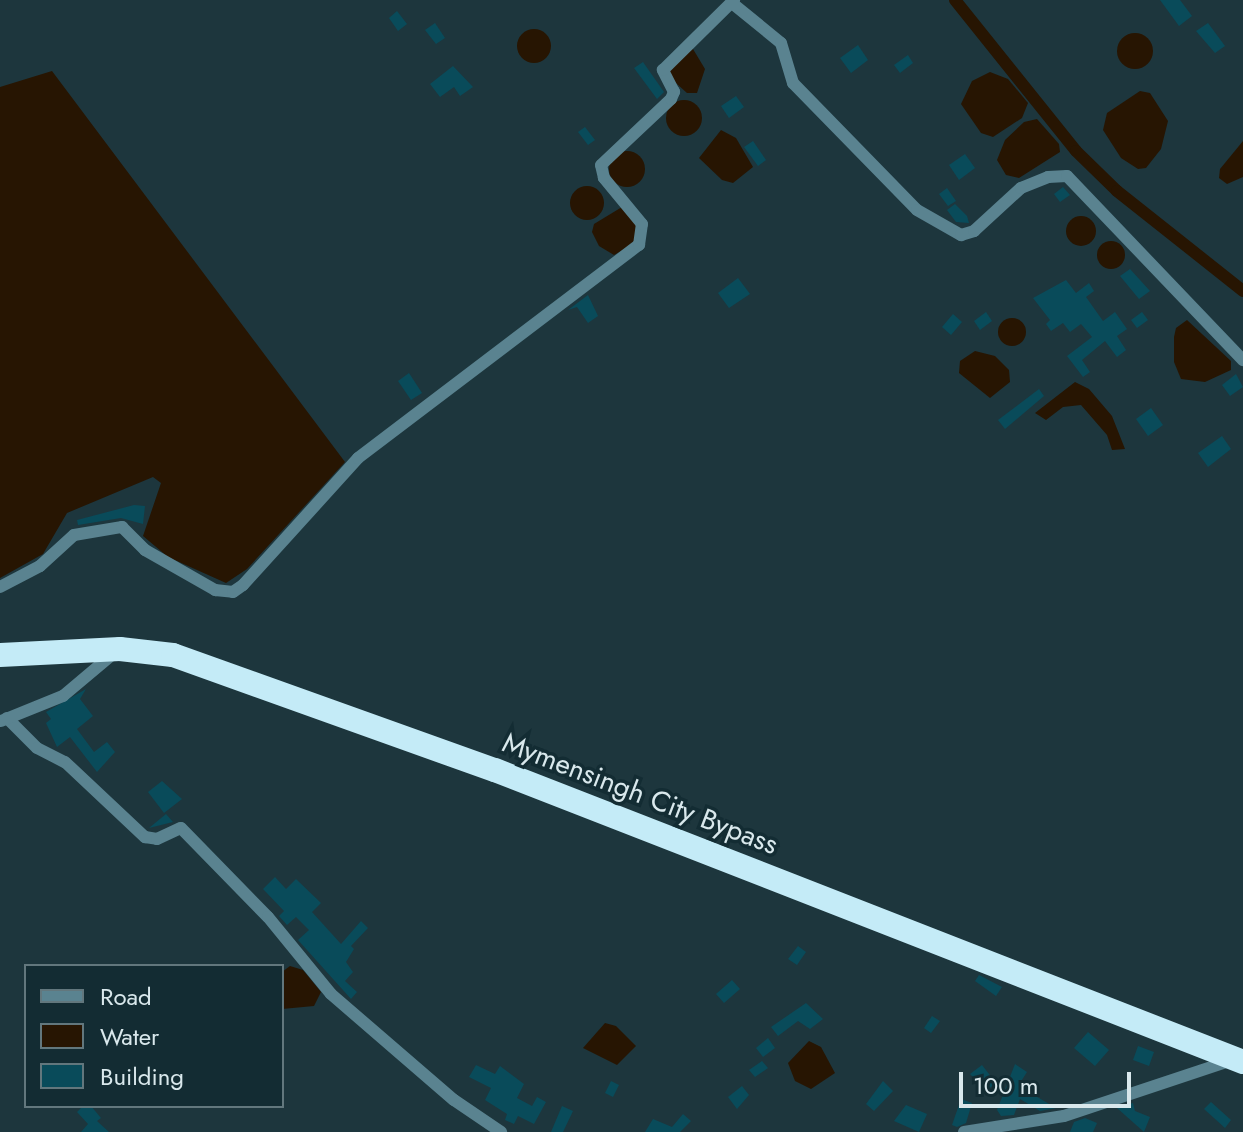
<!DOCTYPE html>
<html>
<head>
<meta charset="utf-8">
<style>
	body { margin:0 }
	#map { position:relative; width:1243px; height:1132px; overflow:hidden; background:#1d363d; font-family:Jost,sans-serif }
	div>[style] { position:absolute }
	.water>* { inset:0; background:#271502 }
	.round { border-radius:50% }
	.canal>* { height:12px; margin:-6px; padding:0 6px; transform-origin:6px; border-radius:6px; background:#271502 }
	.building>* { inset:0; background:#094b5a }
	.street>* { height:12px; margin:-6px; padding:0 6px; transform-origin:6px; border-radius:6px; background:#5a8390 }
	.highway>* { height:24px; margin:-12px; padding:0 12px; transform-origin:12px; border-radius:12px; background:#c4ebf7 }
	span { translate:-50% -50%; white-space:nowrap; text-align:center; line-height:1.15; -webkit-text-stroke:7px #132c33; paint-order:stroke }
	.street-label { font-size:28px; color:#d9e8ec }
	.legend { position:absolute; left:24px; top:964px; width:260px; height:144px; box-sizing:border-box; background:#132c33; border:2px solid #62777d; margin:0; padding:10px 14px; list-style:none; font-size:24px; color:#d9e8ec }
	.legend li { display:flex; align-items:center; gap:16px; height:40px }
	.legend b { width:40px; border:2px solid #62777d }
	.scale { position:absolute; left:959px; top:1072px; width:172px; height:36px; box-sizing:border-box; border:4px solid #d9e8ec; border-top:0; padding-left:10px; font-size:24px; line-height:28px; white-space:nowrap; color:#d9e8ec; -webkit-text-stroke:6px #132c33; paint-order:stroke }
</style>
</head>
<body>
<div id="map">
	<div class="water">
		<div class="round" style="left:517px;top:29px;width:34px;height:34px"></div>
		<div class="round" style="left:1117px;top:33px;width:36px;height:36px"></div>
		<div style="clip-path:polygon(693px 49px,705px 69px,697px 93px,687px 93px,667px 75px,668px 67px)"></div>
		<div style="clip-path:polygon(52px 71px,345px 462px,247px 569px,226px 583px,168px 557px,143px 536px,161px 483px,153px 477px,67px 513px,43px 554px,0 578px,0 87px)"></div>
		<div style="clip-path:polygon(990px 72px,1008px 79px,1028px 103px,1022px 118px,993px 137px,981px 133px,961px 104px,972px 81px)"></div>
		<div style="clip-path:polygon(1140px 91px,1150px 93px,1168px 121px,1161px 149px,1146px 168px,1138px 169px,1121px 158px,1103px 130px,1107px 113px)"></div>
		<div class="round" style="left:666px;top:100px;width:36px;height:36px"></div>
		<div style="clip-path:polygon(1037px 119px,1059px 144px,1060px 152px,1019px 178px,1006px 175px,997px 160px,1005px 140px,1024px 122px)"></div>
		<div style="clip-path:polygon(721px 130px,736px 138px,753px 167px,733px 183px,722px 180px,699px 158px)"></div>
		<div style="clip-path:polygon(1243px 141px,1243px 177px,1227px 184px,1219px 178px,1220px 169px)"></div>
		<div class="round" style="left:609px;top:151px;width:36px;height:36px"></div>
		<div class="round" style="left:570px;top:186px;width:34px;height:34px"></div>
		<div style="clip-path:polygon(622px 207px,640px 230px,633px 244px,614px 255px,599px 246px,592px 232px,594px 224px)"></div>
		<div class="round" style="left:1066px;top:216px;width:30px;height:30px"></div>
		<div class="round" style="left:1097px;top:241px;width:28px;height:28px"></div>
		<div class="round" style="left:998px;top:318px;width:28px;height:28px"></div>
		<div style="clip-path:polygon(1187px 320px,1231px 361px,1231px 370px,1205px 382px,1181px 379px,1174px 362px,1174px 337px,1176px 328px)"></div>
		<div style="clip-path:polygon(975px 351px,995px 356px,1009px 370px,1010px 382px,990px 398px,959px 373px,960px 361px)"></div>
		<div style="clip-path:polygon(1075px 382px,1089px 389px,1112px 416px,1125px 449px,1112px 450px,1107px 435px,1081px 405px,1063px 407px,1046px 420px,1035px 413px)"></div>
		<div style="clip-path:polygon(290px 966px,303px 970px,321px 992px,314px 1006px,282px 1009px,282px 972px)"></div>
		<div style="clip-path:polygon(605px 1023px,616px 1026px,636px 1046px,617px 1065px,583px 1048px)"></div>
		<div style="clip-path:polygon(809px 1041px,821px 1047px,835px 1073px,811px 1089px,795px 1081px,788px 1063px)"></div>
	</div>
	<div class="canal">
		<div style="left:955px;top:0;width:193px;rotate:51.3deg"></div>
		<div style="left:1076px;top:151px;width:57px;rotate:44.3deg"></div>
		<div style="left:1117px;top:191px;width:161px;rotate:38.4deg"></div>
	</div>
	<div class="building">
		<div style="clip-path:polygon(1160px 0,1180px 0,1192px 16px,1179px 26px)"></div>
		<div style="clip-path:polygon(397px 11px,407px 24px,398px 31px,389px 18px)"></div>
		<div style="clip-path:polygon(435px 23px,445px 38px,436px 44px,425px 30px)"></div>
		<div style="clip-path:polygon(1208px 23px,1225px 46px,1215px 53px,1196px 31px)"></div>
		<div style="clip-path:polygon(858px 45px,868px 60px,851px 73px,840px 58px)"></div>
		<div style="clip-path:polygon(908px 55px,913px 63px,900px 73px,894px 65px)"></div>
		<div style="clip-path:polygon(643px 62px,664px 92px,657px 99px,634px 68px)"></div>
		<div style="clip-path:polygon(453px 66px,473px 87px,460px 96px,454px 87px,440px 97px,430px 84px)"></div>
		<div style="clip-path:polygon(736px 96px,744px 107px,729px 118px,721px 106px)"></div>
		<div style="clip-path:polygon(585px 127px,595px 140px,588px 145px,578px 132px)"></div>
		<div style="clip-path:polygon(753px 141px,766px 160px,758px 166px,744px 147px)"></div>
		<div style="clip-path:polygon(965px 154px,975px 168px,959px 180px,949px 165px)"></div>
		<div style="clip-path:polygon(1063px 187px,1070px 195px,1060px 202px,1054px 194px)"></div>
		<div style="clip-path:polygon(947px 188px,956px 201px,948px 206px,939px 194px)"></div>
		<div style="clip-path:polygon(955px 204px,967px 216px,969px 223px,956px 222px,947px 210px)"></div>
		<div style="clip-path:polygon(1130px 269px,1150px 291px,1139px 299px,1120px 276px)"></div>
		<div style="clip-path:polygon(738px 278px,750px 294px,729px 308px,718px 293px)"></div>
		<div style="clip-path:polygon(1066px 280px,1076px 293px,1089px 283px,1094px 291px,1086px 297px,1103px 321px,1115px 312px,1127px 329px,1117px 336px,1126px 350px,1117px 357px,1105px 341px,1082px 360px,1090px 372px,1083px 377px,1067px 356px,1092px 337px,1081px 324px,1070px 332px,1063px 323px,1051px 331px,1046px 324px,1050px 320px,1033px 298px)"></div>
		<div style="clip-path:polygon(588px 295px,598px 316px,588px 323px,577px 307px,568px 310px)"></div>
		<div style="clip-path:polygon(986px 312px,992px 321px,980px 330px,974px 321px)"></div>
		<div style="clip-path:polygon(1142px 312px,1148px 320px,1137px 328px,1131px 320px)"></div>
		<div style="clip-path:polygon(953px 314px,962px 322px,951px 335px,942px 327px)"></div>
		<div style="clip-path:polygon(409px 373px,422px 393px,411px 400px,398px 381px)"></div>
		<div style="clip-path:polygon(1236px 374px,1243px 387px,1230px 396px,1222px 385px)"></div>
		<div style="clip-path:polygon(1039px 389px,1044px 396px,1005px 429px,998px 420px)"></div>
		<div style="clip-path:polygon(1151px 408px,1163px 425px,1148px 436px,1136px 419px)"></div>
		<div style="clip-path:polygon(1222px 436px,1231px 449px,1208px 467px,1198px 453px)"></div>
		<div style="clip-path:polygon(134px 505px,145px 506px,143px 524px,121px 518px,78px 525px,77px 520px)"></div>
		<div style="clip-path:polygon(86px 689px,80px 699px,93px 716px,77px 729px,94px 752px,107px 742px,115px 752px,97px 772px,70px 737px,57px 747px,46px 723px,51px 719px,46px 712px)"></div>
		<div style="clip-path:polygon(162px 781px,182px 799px,164px 813px,148px 792px)"></div>
		<div style="clip-path:polygon(166px 814px,173px 822px,149px 828px)"></div>
		<div style="clip-path:polygon(275px 877px,286px 889px,296px 879px,321px 903px,312px 912px,341px 944px,361px 921px,368px 928px,351px 946px,354px 949px,346px 962px,353px 972px,345px 981px,357px 992px,351px 999px,298px 940px,309px 930px,296px 917px,287px 925px,279px 916px,284px 911px,263px 889px)"></div>
		<div style="clip-path:polygon(798px 946px,806px 952px,797px 965px,788px 959px)"></div>
		<div style="clip-path:polygon(979px 975px,1002px 987px,996px 996px,975px 981px)"></div>
		<div style="clip-path:polygon(732px 980px,740px 989px,724px 1003px,716px 994px)"></div>
		<div style="clip-path:polygon(806px 1003px,823px 1019px,810px 1029px,798px 1021px,778px 1036px,771px 1027px)"></div>
		<div style="clip-path:polygon(932px 1016px,940px 1021px,931px 1033px,924px 1028px)"></div>
		<div style="clip-path:polygon(1088px 1032px,1109px 1050px,1095px 1066px,1074px 1048px)"></div>
		<div style="clip-path:polygon(768px 1038px,775px 1048px,763px 1057px,756px 1048px)"></div>
		<div style="clip-path:polygon(1138px 1046px,1154px 1052px,1149px 1066px,1133px 1060px)"></div>
		<div style="clip-path:polygon(762px 1061px,768px 1068px,755px 1077px,749px 1070px)"></div>
		<div style="clip-path:polygon(1015px 1064px,1027px 1072px,1020px 1083px,1027px 1091px,1056px 1108px,1040px 1111px,1020px 1099px,1014px 1115px,1001px 1116px,997px 1110px)"></div>
		<div style="clip-path:polygon(476px 1065px,495px 1074px,500px 1066px,524px 1084px,517px 1098px,532px 1106px,537px 1097px,546px 1102px,534px 1124px,518px 1116px,514px 1124px,505px 1120px,507px 1114px,485px 1100px,491px 1088px,469px 1077px)"></div>
		<div style="clip-path:polygon(982px 1065px,996px 1083px,986px 1091px,970px 1074px)"></div>
		<div style="clip-path:polygon(611px 1081px,619px 1085px,613px 1097px,605px 1093px)"></div>
		<div style="clip-path:polygon(883px 1081px,893px 1091px,874px 1111px,866px 1104px)"></div>
		<div style="clip-path:polygon(742px 1086px,749px 1095px,737px 1109px,728px 1097px)"></div>
		<div style="clip-path:polygon(961px 1099px,972px 1103px,966px 1123px,957px 1127px,952px 1125px)"></div>
		<div style="clip-path:polygon(1211px 1102px,1231px 1120px,1225px 1128px,1204px 1109px)"></div>
		<div style="clip-path:polygon(1133px 1103px,1135px 1111px,1150px 1117px,1144px 1132px,1117px 1108px)"></div>
		<div style="clip-path:polygon(906px 1105px,927px 1114px,919px 1132px,894px 1121px)"></div>
		<div style="clip-path:polygon(83px 1106px,91px 1106px,101px 1118px,97px 1121px,109px 1132px,81px 1132px,88px 1124px,77px 1112px)"></div>
		<div style="clip-path:polygon(562px 1106px,573px 1111px,563px 1132px,551px 1132px)"></div>
		<div style="clip-path:polygon(683px 1114px,691px 1121px,680px 1132px,645px 1132px,653px 1119px,672px 1127px)"></div>
		<div style="clip-path:polygon(1085px 1118px,1097px 1123px,1093px 1132px,1070px 1132px,1074px 1122px)"></div>
	</div>
	<div class="street">
		<div style="left:732px;top:3px;width:63px;rotate:39.2deg"></div>
		<div style="left:781px;top:43px;width:42px;rotate:73.3deg"></div>
		<div style="left:793px;top:83px;width:177px;rotate:45.7deg"></div>
		<div style="left:917px;top:210px;width:51px;rotate:29.6deg"></div>
		<div style="left:961px;top:235px;width:14px;rotate:-17deg"></div>
		<div style="left:974px;top:231px;width:64px;rotate:-42.5deg"></div>
		<div style="left:1021px;top:188px;width:29px;rotate:-22deg"></div>
		<div style="left:1048px;top:177px;width:19px;rotate:-3deg"></div>
		<div style="left:1067px;top:176px;width:255px;rotate:46.3deg"></div>
		<div style="left:0;top:587px;width:45px;rotate:-27.7deg"></div>
		<div style="left:40px;top:566px;width:46px;rotate:-42.4deg"></div>
		<div style="left:74px;top:535px;width:49px;rotate:-9.5deg"></div>
		<div style="left:122px;top:527px;width:33px;rotate:45deg"></div>
		<div style="left:145px;top:550px;width:81px;rotate:29.7deg"></div>
		<div style="left:215px;top:590px;width:18px;rotate:6deg"></div>
		<div style="left:233px;top:592px;width:12px;rotate:-35deg"></div>
		<div style="left:243px;top:585px;width:171px;rotate:-47.8deg"></div>
		<div style="left:358px;top:458px;width:353px;rotate:-37.2deg"></div>
		<div style="left:639px;top:245px;width:21px;rotate:-82deg"></div>
		<div style="left:642px;top:224px;width:60px;rotate:-129.6deg"></div>
		<div style="left:604px;top:178px;width:13px;rotate:-103deg"></div>
		<div style="left:601px;top:165px;width:96px;rotate:-43.3deg"></div>
		<div style="left:671px;top:99px;width:8px;rotate:-67deg"></div>
		<div style="left:674px;top:92px;width:25px;rotate:-117deg"></div>
		<div style="left:663px;top:70px;width:100px;rotate:-44.6deg"></div>
		<div style="left:7px;top:718px;width:42px;rotate:45deg"></div>
		<div style="left:37px;top:748px;width:31px;rotate:27deg"></div>
		<div style="left:65px;top:762px;width:110px;rotate:43.2deg"></div>
		<div style="left:145px;top:837px;width:12px;rotate:9deg"></div>
		<div style="left:157px;top:839px;width:26px;rotate:-25deg"></div>
		<div style="left:181px;top:828px;width:124px;rotate:45.7deg"></div>
		<div style="left:268px;top:917px;width:99px;rotate:50.7deg"></div>
		<div style="left:331px;top:994px;width:162px;rotate:40.8deg"></div>
		<div style="left:454px;top:1100px;width:57px;rotate:34.2deg"></div>
		<div style="left:1px;top:721px;width:67px;rotate:-22deg"></div>
		<div style="left:63px;top:696px;width:67px;rotate:-40.1deg"></div>
		<div style="left:964px;top:1132px;width:101px;rotate:-9.1deg"></div>
		<div style="left:1064px;top:1116px;width:177px;rotate:-18.4deg"></div>
	</div>
	<div class="highway">
		<div style="left:0;top:655px;width:120px;rotate:-2.9deg"></div>
		<div style="left:120px;top:649px;width:53px;rotate:6.5deg"></div>
		<div style="left:173px;top:655px;width:342px;rotate:19.7deg"></div>
		<div style="left:495px;top:770px;width:803px;rotate:21.32deg"></div>
	</div>
	<div class="street-label">
		<span style="left:640px;top:794px;rotate:21deg">Mymensingh City Bypass</span>
	</div>
	<ul class="legend">
	<li><b style="height:10px;background:#5a8390"></b>Road</li>
	<li><b style="height:22px;background:#271502"></b>Water</li>
	<li><b style="height:22px;background:#094b5a"></b>Building</li>
	</ul>
	<div class="scale">100 m</div>
</div>
</body>
</html>
